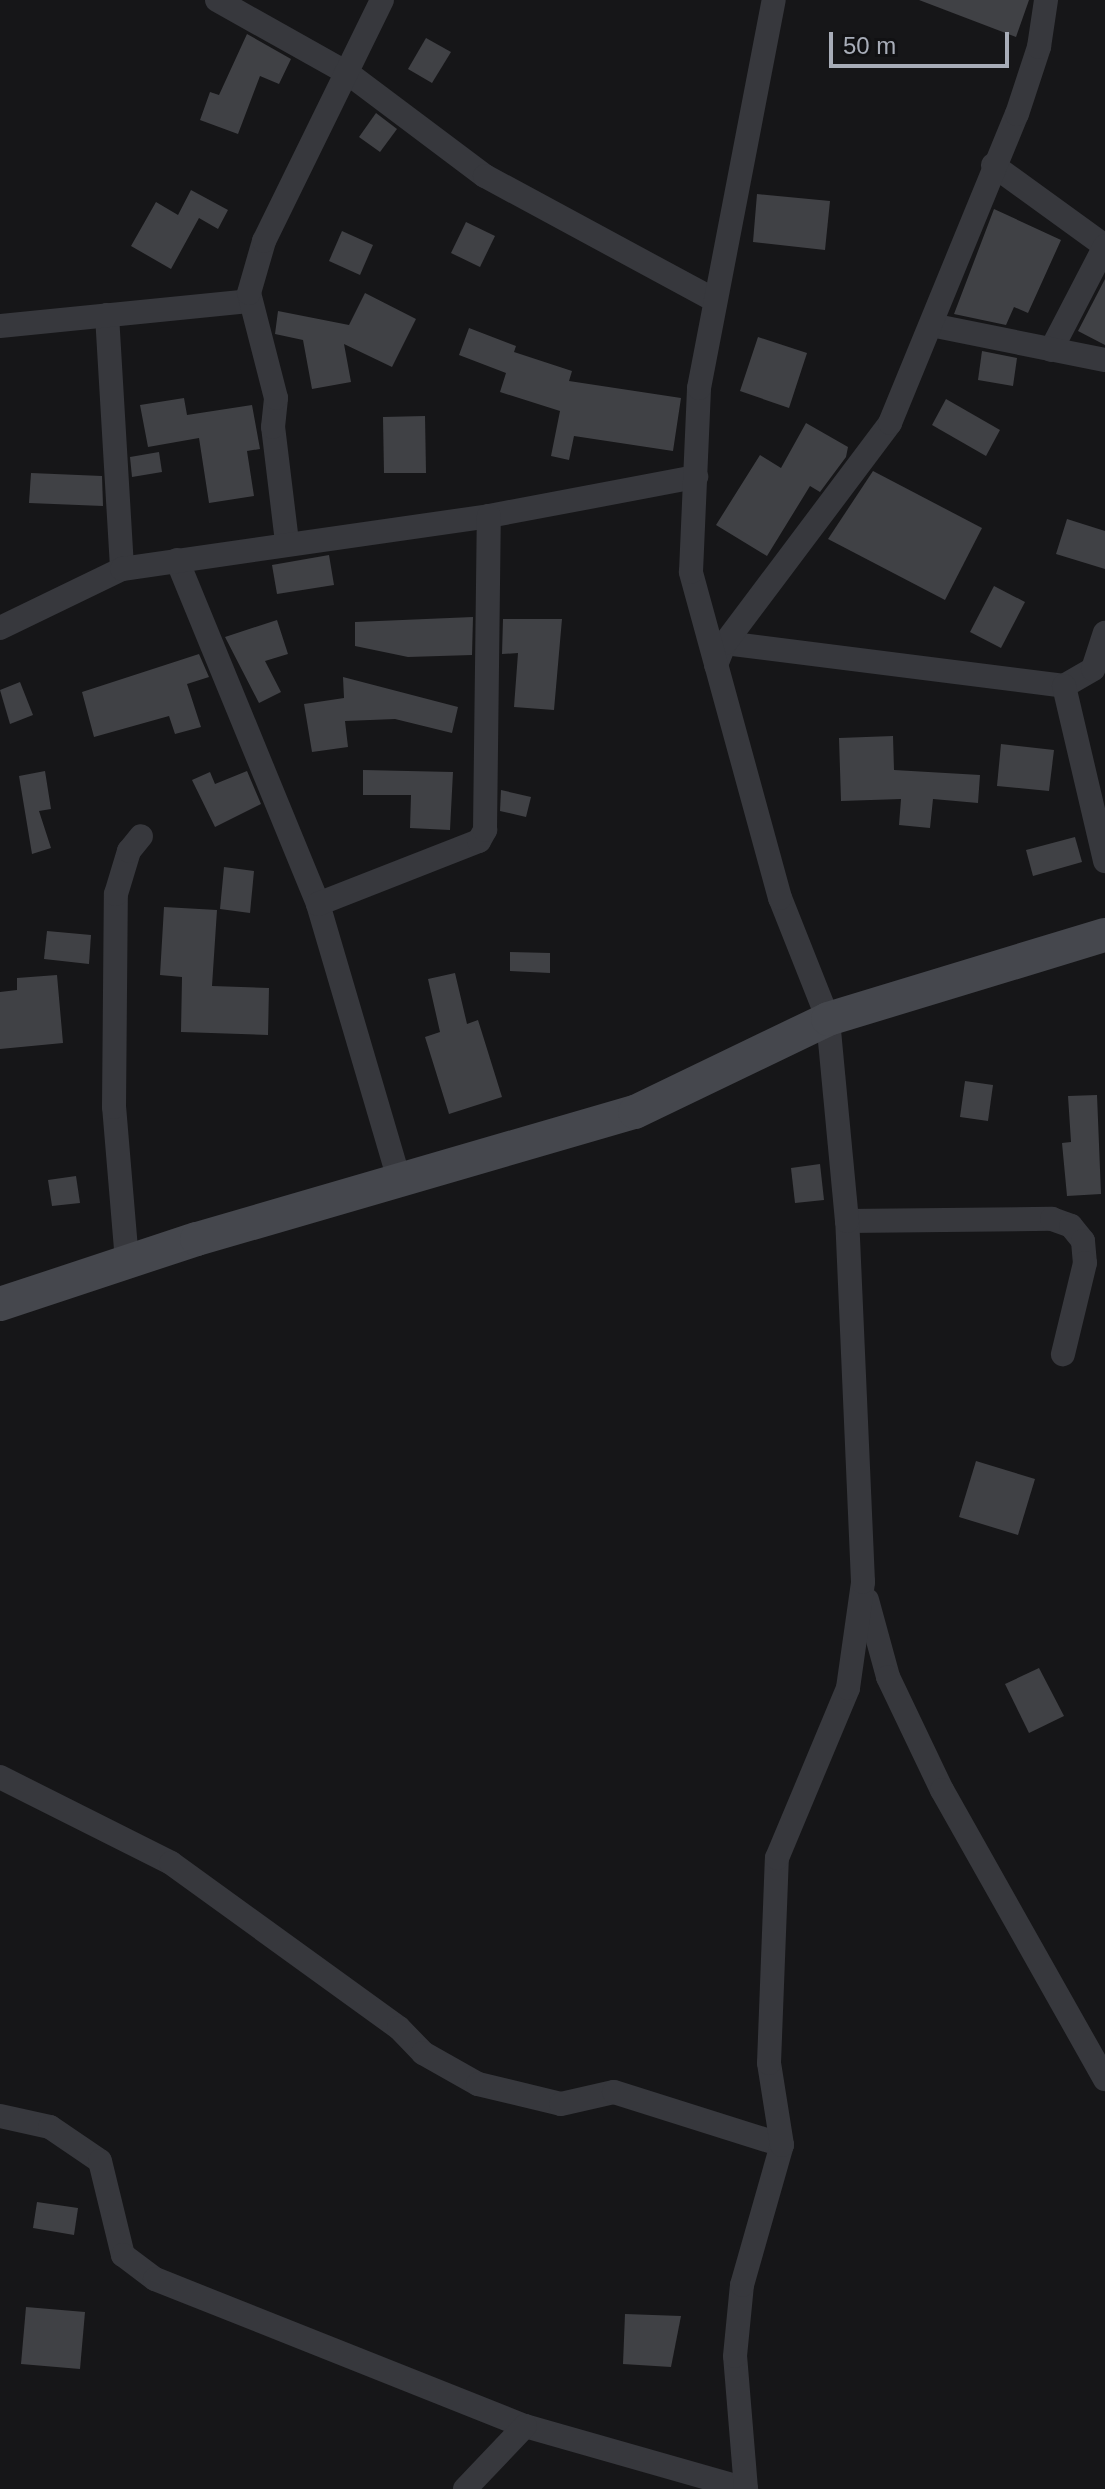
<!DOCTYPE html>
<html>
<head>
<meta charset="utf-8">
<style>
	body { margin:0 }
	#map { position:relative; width:1105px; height:2489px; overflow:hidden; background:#161618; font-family:Arial,sans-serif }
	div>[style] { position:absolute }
	.building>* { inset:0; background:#404145 }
	.street>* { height:24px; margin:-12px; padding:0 12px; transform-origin:12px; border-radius:12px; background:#37383d }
	.secondary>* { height:34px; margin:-17px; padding:0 17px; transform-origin:17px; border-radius:17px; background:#45474d }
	span { translate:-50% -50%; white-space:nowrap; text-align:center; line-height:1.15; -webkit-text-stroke:7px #111113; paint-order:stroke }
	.scale { position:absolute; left:829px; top:32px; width:180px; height:36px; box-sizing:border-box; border:4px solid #a8adb8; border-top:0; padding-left:10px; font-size:24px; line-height:28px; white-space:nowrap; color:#a8adb8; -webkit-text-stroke:6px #111113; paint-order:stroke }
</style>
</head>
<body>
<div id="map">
	<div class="building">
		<div style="clip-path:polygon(919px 0,1029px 0,1016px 37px)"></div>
		<div style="clip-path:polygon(247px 34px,291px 59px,279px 84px,260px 76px,238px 134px,200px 120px,210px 92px,219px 95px)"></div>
		<div style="clip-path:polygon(426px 38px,451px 52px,432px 83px,408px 69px)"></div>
		<div style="clip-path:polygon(376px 113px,397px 129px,380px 152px,359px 137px)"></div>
		<div style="clip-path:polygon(191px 190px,228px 210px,218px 229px,199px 218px,171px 269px,131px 246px,156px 202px,178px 215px)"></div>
		<div style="clip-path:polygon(757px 194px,830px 201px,825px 250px,753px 242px)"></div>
		<div style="clip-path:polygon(994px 209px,1061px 240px,1028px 313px,1014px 307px,1006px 325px,954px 314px)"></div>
		<div style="clip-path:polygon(466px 222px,495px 236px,480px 267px,451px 253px)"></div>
		<div style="clip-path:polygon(342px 231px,373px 245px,360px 275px,329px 261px)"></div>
		<div style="clip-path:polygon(1105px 279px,1105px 345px,1078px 331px)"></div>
		<div style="clip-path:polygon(365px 293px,416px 319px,392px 367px,344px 344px,351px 382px,312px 389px,303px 340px,275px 334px,278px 311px,349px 325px)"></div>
		<div style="clip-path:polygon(469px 328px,516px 346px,514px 352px,572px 371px,569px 381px,681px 398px,673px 451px,574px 436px,569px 460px,551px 456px,560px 411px,500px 392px,506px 373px,459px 355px)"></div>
		<div style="clip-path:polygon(758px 337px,807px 353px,789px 408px,740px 391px)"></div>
		<div style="clip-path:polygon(982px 351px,1017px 358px,1013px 386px,978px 380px)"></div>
		<div style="clip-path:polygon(184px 398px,187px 415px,252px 405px,260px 449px,247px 451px,254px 496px,209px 503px,199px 438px,148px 447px,140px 405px)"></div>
		<div style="clip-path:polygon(946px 399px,1000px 430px,986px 456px,932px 425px)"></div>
		<div style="clip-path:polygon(425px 416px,426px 473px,384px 473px,383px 417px)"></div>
		<div style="clip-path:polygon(806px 423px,848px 447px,846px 457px,820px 492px,810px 486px,767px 556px,716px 525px,760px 455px,781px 468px)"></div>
		<div style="clip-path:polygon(159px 452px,162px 472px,132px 477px,130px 457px)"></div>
		<div style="clip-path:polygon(873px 471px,982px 528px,945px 600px,828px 539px)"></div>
		<div style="clip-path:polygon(31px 473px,102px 476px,103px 506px,29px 503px)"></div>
		<div style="clip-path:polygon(1067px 519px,1105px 531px,1105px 569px,1056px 554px)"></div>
		<div style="clip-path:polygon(329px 555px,334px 585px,277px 594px,272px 565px)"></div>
		<div style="clip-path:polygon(994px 586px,1025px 602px,1001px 648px,970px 632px)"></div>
		<div style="clip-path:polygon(473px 617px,472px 655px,408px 657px,355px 646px,355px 622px)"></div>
		<div style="clip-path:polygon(503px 619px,562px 619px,554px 710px,514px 707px,518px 653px,502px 654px)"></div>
		<div style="clip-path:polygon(277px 620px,288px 654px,265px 661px,281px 692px,259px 703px,225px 637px)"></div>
		<div style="clip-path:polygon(199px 654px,209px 677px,187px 684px,201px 727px,175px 734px,169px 716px,94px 737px,82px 692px)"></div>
		<div style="clip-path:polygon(343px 677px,458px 707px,452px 733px,395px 719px,345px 721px,348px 747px,312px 752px,304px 704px,344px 698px)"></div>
		<div style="clip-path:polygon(20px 682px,33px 715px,10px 724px,0 690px)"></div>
		<div style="clip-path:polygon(893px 736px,894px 770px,980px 775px,978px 803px,933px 799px,930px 828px,899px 825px,901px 799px,841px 801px,839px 738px)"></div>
		<div style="clip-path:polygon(1001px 744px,1054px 750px,1049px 791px,997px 786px)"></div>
		<div style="clip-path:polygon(363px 770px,453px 772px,450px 830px,410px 828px,411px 795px,363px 795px)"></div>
		<div style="clip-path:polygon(45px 771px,51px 809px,39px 811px,51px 848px,32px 854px,19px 776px)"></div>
		<div style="clip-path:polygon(247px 771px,261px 804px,215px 827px,192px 780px,210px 772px,215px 784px)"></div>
		<div style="clip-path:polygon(501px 790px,531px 797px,526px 817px,500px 811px)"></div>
		<div style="clip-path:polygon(1075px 837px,1082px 862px,1033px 876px,1026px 850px)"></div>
		<div style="clip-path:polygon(224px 867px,254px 871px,250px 913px,220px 909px)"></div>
		<div style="clip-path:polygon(164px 907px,217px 910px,212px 986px,269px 988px,268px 1035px,181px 1032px,182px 977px,160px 975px)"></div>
		<div style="clip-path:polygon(47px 931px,91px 935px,89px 964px,44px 959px)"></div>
		<div style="clip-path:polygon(510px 952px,550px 953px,550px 973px,510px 971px)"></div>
		<div style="clip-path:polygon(455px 973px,467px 1024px,478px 1020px,502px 1097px,449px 1114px,425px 1037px,440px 1032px,428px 979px)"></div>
		<div style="clip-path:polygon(57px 975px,63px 1043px,0 1049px,0 992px,17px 990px,17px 978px)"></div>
		<div style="clip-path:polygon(965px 1081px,993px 1085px,988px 1121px,960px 1117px)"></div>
		<div style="clip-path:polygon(1097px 1095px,1101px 1194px,1067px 1196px,1062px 1143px,1071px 1142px,1068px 1096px)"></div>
		<div style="clip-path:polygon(820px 1164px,824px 1200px,795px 1203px,791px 1168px)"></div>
		<div style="clip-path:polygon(76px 1176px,80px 1203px,52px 1206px,48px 1180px)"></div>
		<div style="clip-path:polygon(976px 1461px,1035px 1479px,1018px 1535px,959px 1517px)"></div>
		<div style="clip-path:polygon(1039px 1668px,1064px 1716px,1029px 1733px,1005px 1684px)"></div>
		<div style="clip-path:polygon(37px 2202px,78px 2208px,74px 2235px,33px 2228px)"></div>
		<div style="clip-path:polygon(26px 2307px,85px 2312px,80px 2369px,21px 2364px)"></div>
		<div style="clip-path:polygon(625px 2314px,681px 2316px,671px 2367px,623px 2364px)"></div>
	</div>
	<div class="street">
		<div style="left:217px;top:0;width:151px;rotate:29.3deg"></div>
		<div style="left:349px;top:74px;width:170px;rotate:36.9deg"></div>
		<div style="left:485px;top:176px;width:260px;rotate:28.4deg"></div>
		<div style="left:993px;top:165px;width:138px;rotate:35.9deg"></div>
		<div style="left:1105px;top:246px;width:117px;rotate:117.4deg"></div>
		<div style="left:107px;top:315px;width:254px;rotate:86.6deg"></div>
		<div style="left:931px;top:325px;width:177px;rotate:11.4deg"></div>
		<div style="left:0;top:326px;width:250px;rotate:-5.7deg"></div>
		<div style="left:287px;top:542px;width:116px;rotate:-96.9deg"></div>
		<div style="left:273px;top:427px;width:29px;rotate:-84deg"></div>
		<div style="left:276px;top:398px;width:108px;rotate:-104.4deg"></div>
		<div style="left:249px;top:293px;width:54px;rotate:-73.9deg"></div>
		<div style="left:264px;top:241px;width:268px;rotate:-63.9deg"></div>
		<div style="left:177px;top:560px;width:372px;rotate:67.7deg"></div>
		<div style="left:318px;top:904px;width:288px;rotate:73.6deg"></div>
		<div style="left:0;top:628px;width:136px;rotate:-25.8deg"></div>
		<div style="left:122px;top:569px;width:371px;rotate:-8.2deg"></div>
		<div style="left:489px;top:516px;width:211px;rotate:-10.7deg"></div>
		<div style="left:725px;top:643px;width:342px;rotate:7.2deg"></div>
		<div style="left:1064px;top:686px;width:34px;rotate:-30deg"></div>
		<div style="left:1093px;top:669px;width:38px;rotate:-72deg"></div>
		<div style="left:716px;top:665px;width:24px;rotate:-68deg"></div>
		<div style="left:725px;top:643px;width:275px;rotate:-53.1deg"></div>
		<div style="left:890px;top:423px;width:334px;rotate:-67.7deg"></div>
		<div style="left:1017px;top:114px;width:71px;rotate:-71.8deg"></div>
		<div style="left:1039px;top:47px;width:48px;rotate:-81.5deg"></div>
		<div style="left:1064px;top:686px;width:180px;rotate:76.8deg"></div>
		<div style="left:318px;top:904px;width:173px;rotate:-21.4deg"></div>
		<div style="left:479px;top:841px;width:13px;rotate:-61deg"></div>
		<div style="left:485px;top:830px;width:314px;rotate:-89.3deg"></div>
		<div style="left:847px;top:1221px;width:205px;rotate:-0.6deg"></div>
		<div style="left:1052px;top:1219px;width:20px;rotate:20deg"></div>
		<div style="left:1071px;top:1226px;width:19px;rotate:51deg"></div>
		<div style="left:1083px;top:1241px;width:22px;rotate:85deg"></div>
		<div style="left:1085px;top:1263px;width:94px;rotate:103.6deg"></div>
		<div style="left:127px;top:1261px;width:155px;rotate:-94.8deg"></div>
		<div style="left:114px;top:1107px;width:213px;rotate:-89.5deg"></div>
		<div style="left:116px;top:894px;width:45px;rotate:-73.2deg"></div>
		<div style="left:129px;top:851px;width:19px;rotate:-51deg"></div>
		<div style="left:867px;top:1600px;width:80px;rotate:74.7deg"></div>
		<div style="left:888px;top:1677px;width:125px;rotate:64.5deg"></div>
		<div style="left:942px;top:1790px;width:332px;rotate:60.6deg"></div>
		<div style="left:0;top:1777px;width:191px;rotate:26.7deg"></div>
		<div style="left:171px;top:1863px;width:281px;rotate:35.9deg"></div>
		<div style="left:399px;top:2028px;width:35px;rotate:46deg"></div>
		<div style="left:423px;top:2053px;width:63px;rotate:29.4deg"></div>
		<div style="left:478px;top:2084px;width:85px;rotate:13.5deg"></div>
		<div style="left:561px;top:2104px;width:54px;rotate:-12.8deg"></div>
		<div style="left:614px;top:2092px;width:176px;rotate:17.5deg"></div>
		<div style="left:0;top:2116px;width:51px;rotate:12.4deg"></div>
		<div style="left:50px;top:2127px;width:60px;rotate:34.2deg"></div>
		<div style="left:100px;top:2161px;width:97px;rotate:76.3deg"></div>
		<div style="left:123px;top:2255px;width:40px;rotate:37deg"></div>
		<div style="left:155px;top:2279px;width:398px;rotate:21.7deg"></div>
		<div style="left:525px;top:2426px;width:230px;rotate:15.9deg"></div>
		<div style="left:465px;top:2489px;width:87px;rotate:-46.4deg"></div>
		<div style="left:746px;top:2489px;width:133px;rotate:-94.7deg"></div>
		<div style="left:735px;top:2356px;width:71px;rotate:-84.4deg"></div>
		<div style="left:742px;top:2285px;width:146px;rotate:-74.1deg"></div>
		<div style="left:782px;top:2145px;width:83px;rotate:-99deg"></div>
		<div style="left:769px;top:2063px;width:205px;rotate:-87.8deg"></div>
		<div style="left:777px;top:1858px;width:184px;rotate:-67.3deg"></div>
		<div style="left:848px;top:1688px;width:107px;rotate:-81.9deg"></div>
		<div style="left:863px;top:1582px;width:361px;rotate:-92.5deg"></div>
		<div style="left:847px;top:1221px;width:203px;rotate:-95.4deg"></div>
		<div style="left:828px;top:1019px;width:130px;rotate:-111.6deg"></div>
		<div style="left:780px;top:898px;width:338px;rotate:-105.3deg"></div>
		<div style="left:691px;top:572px;width:184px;rotate:-87.5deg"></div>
		<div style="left:699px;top:388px;width:395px;rotate:-79.1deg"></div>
	</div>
	<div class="secondary">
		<div style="left:0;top:1304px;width:207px;rotate:-18.3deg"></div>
		<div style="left:197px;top:1239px;width:456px;rotate:-16.2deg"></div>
		<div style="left:635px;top:1112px;width:214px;rotate:-25.7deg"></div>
		<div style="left:828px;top:1019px;width:289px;rotate:-16.9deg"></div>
	</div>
	<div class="scale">50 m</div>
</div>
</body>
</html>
